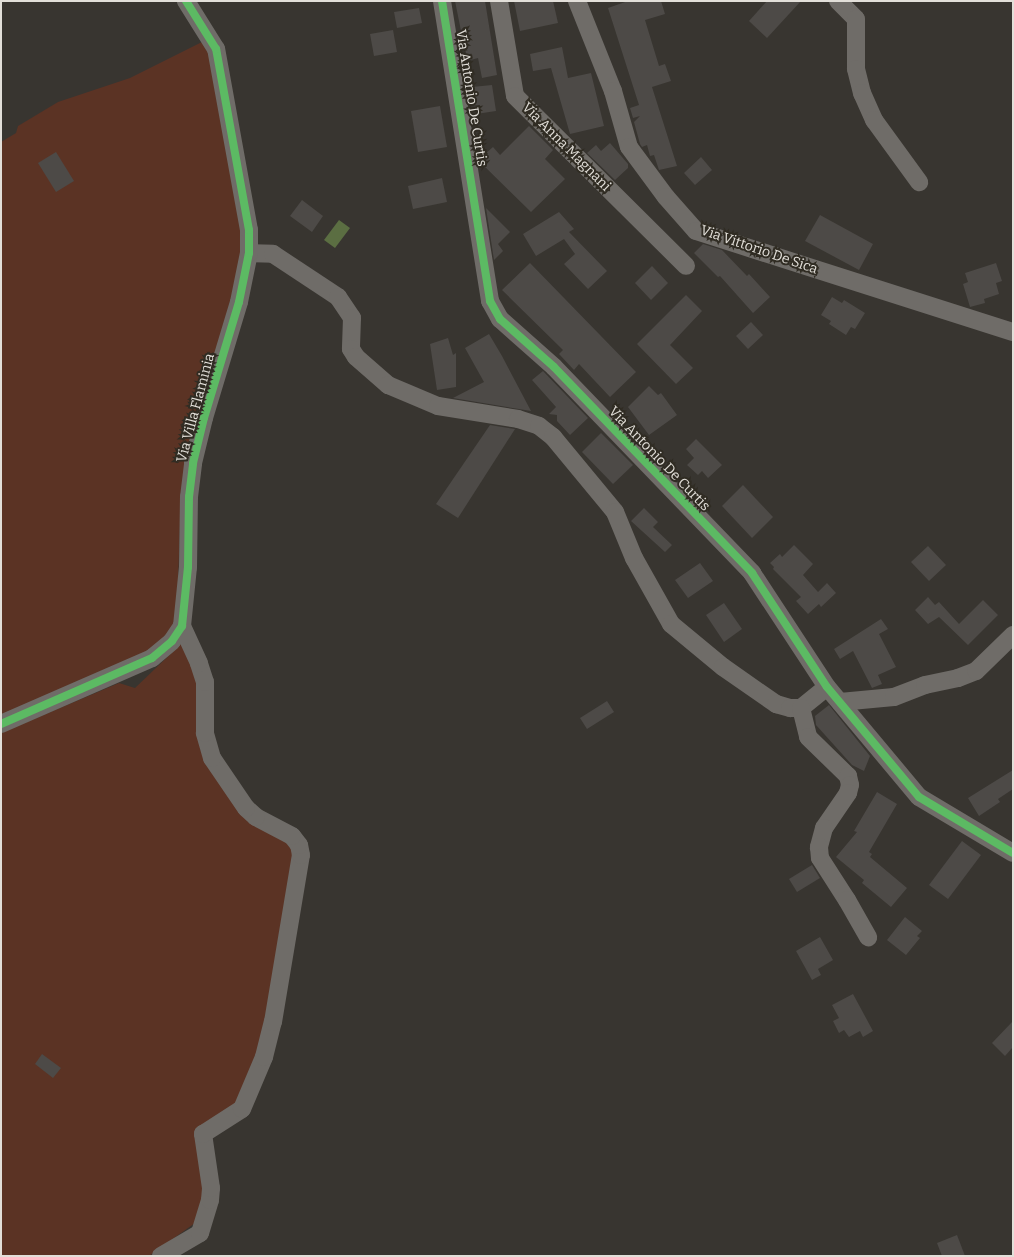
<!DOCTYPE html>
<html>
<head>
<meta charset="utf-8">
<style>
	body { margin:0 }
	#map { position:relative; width:1014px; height:1257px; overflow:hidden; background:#383530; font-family:Bitter,serif }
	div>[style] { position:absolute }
	.green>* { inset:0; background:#5b3324 }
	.water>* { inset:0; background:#5b6e42 }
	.building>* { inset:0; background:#4d4a47 }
	.minor>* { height:18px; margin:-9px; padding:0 9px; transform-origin:9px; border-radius:9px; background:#6f6c68 }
	.cycleway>* { height:8px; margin:-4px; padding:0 4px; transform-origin:4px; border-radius:4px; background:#5cba63 }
	span { translate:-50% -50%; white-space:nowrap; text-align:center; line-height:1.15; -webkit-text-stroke:4px #302c23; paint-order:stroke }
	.street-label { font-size:14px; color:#e2dfd9 }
	.frame { position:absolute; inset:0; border:2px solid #e2dfd9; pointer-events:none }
</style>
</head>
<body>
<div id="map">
	<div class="green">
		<div style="clip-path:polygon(206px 40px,242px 232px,242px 255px,181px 494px,177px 613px,171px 630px,163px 644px,1px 721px,1px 142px,16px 133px,18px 126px,58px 102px,130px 78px)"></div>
		<div style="clip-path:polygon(182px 643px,201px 684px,200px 749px,227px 790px,294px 845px,276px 965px,257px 1055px,240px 1100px,231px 1110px,197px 1130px,205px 1184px,203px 1202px,195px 1223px,149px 1256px,1px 1256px,1px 733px,119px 683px,135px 688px)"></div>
	</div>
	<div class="water">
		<div style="clip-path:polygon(339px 220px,350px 228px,335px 248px,324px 240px)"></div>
	</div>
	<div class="building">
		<div style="clip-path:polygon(455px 1px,485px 1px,497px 75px,482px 78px,478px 58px,467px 61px)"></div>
		<div style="clip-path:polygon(514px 1px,553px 1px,558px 23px,520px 31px)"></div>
		<div style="clip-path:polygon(628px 1px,661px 1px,665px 14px,645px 20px,659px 66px,665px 64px,671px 81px,652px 87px,677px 166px,659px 170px,654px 155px,650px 156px,647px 145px,642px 147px,640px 144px,634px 122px,640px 116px,633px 118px,630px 108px,639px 105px,608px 8px)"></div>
		<div style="clip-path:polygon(767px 1px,801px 1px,767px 38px,749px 21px)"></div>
		<div style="clip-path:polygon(419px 8px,422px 23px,397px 28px,394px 12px)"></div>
		<div style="clip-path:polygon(393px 30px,397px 52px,374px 56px,370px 34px)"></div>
		<div style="clip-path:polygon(562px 47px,568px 78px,591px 73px,604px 126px,570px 134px,551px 68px,533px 71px,530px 54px)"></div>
		<div style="clip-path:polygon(492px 85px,496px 111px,476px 114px,472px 87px)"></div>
		<div style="clip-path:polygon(440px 106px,447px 147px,418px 152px,411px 111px)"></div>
		<div style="clip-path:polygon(529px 126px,553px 150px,545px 159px,565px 179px,531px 212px,478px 160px,493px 147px,500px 155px)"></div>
		<div style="clip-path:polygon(610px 143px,628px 164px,628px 168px,615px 180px,587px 153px,596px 145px,601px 151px)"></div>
		<div style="clip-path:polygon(56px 152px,74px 181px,56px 192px,38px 163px)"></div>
		<div style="clip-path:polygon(701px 157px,712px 170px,695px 185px,684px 173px)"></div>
		<div style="clip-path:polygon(442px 178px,447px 202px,413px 209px,408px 186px)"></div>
		<div style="clip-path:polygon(302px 200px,323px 216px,312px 232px,290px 216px)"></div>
		<div style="clip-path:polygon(486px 208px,510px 232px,498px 244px,503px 251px,494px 260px)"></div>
		<div style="clip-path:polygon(559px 212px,574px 229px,569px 232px,607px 271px,588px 289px,564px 264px,575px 254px,564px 239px,536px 256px,523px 234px)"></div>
		<div style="clip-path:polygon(820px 215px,873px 244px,859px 270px,805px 241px)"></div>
		<div style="clip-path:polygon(703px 244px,722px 250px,747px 276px,749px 274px,770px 297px,753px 313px,720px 276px,718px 277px,694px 253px)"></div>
		<div style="clip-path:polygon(530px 263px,636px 372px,610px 397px,579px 364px,574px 370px,559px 354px,563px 350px,502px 290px)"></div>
		<div style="clip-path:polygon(996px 263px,1002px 281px,996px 283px,999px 294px,984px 299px,985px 303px,970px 307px,963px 284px,968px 282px,965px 273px)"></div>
		<div style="clip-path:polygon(652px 266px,668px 283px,651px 300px,635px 283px)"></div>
		<div style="clip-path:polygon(686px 295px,702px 311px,670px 345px,693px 368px,676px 384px,637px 344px)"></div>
		<div style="clip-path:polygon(832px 297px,842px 303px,844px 300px,865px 313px,855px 329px,851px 327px,846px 335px,829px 324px,831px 321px,821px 315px)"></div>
		<div style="clip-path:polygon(751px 322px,763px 335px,748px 349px,736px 336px)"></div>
		<div style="clip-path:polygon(489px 334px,502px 356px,531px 411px,453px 398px,484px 382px,465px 348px)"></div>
		<div style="clip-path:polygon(448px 338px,453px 355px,456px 353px,456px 387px,437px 390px,430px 344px)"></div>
		<div style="clip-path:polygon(543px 371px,588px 418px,570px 435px,557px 421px,557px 415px,549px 414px,556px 407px,532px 380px)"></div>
		<div style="clip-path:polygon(649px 386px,658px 395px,661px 393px,677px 415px,649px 435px,628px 407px)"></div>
		<div style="clip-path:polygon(490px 425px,515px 429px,458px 518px,436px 504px)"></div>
		<div style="clip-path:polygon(601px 433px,633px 465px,613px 484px,582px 452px)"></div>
		<div style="clip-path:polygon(696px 439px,722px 465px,708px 478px,702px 471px,698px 475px,687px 465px,694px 458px,686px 449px)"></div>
		<div style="clip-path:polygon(743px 485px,773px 517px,752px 538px,722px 506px)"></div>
		<div style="clip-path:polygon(644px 508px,658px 522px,653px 527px,672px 545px,665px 552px,631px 521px)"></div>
		<div style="clip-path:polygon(794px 545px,813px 564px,803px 575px,818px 592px,827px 583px,836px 593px,821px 607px,819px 604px,808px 614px,796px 601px,801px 597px,773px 569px,774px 567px,770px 563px,780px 554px,782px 557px)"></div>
		<div style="clip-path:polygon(928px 546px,946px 565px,929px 581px,911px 562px)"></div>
		<div style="clip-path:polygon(700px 563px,713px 581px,688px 598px,675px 580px)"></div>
		<div style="clip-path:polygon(928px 597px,935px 605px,939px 602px,959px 624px,983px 600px,998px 615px,968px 645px,939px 617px,928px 624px,915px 610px)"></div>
		<div style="clip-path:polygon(724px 603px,742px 629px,724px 642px,706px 615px)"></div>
		<div style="clip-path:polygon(881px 619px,888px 629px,879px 634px,896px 667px,878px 675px,882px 684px,872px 688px,853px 651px,840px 659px,834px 649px)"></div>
		<div style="clip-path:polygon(607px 701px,614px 712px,587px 729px,580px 718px)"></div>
		<div style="clip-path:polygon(829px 705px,870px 756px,864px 771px,852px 765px,816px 725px,815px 716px)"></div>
		<div style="clip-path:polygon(1013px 770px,1013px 789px,998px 799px,1000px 802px,979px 816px,968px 798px)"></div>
		<div style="clip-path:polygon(877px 792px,897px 804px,869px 852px,872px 854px,870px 857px,907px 888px,891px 907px,862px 883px,864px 880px,836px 857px,857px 832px,854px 831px)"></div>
		<div style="clip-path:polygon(962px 841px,981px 855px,948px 899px,929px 885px)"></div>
		<div style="clip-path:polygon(812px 865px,820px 878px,797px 892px,789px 879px)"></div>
		<div style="clip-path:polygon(905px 917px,922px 931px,917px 936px,920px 938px,906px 955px,887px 940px)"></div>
		<div style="clip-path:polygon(820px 937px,833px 960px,818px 969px,821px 975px,812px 980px,796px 951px)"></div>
		<div style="clip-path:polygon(853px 994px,873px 1031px,863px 1037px,860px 1031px,849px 1037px,844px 1030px,839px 1033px,833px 1021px,839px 1018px,832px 1005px)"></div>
		<div style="clip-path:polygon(1013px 1021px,1013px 1047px,1005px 1056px,992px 1043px)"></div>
		<div style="clip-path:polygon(42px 1054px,61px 1068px,53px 1078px,35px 1064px)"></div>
		<div style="clip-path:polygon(957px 1235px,965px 1256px,942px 1256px,937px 1243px)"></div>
	</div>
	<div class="minor">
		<div style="left:442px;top:1px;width:304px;rotate:80.9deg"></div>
		<div style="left:490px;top:301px;width:21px;rotate:61deg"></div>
		<div style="left:500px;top:319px;width:72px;rotate:41.6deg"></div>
		<div style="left:554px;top:367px;width:286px;rotate:46.1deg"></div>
		<div style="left:752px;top:573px;width:136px;rotate:56.7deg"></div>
		<div style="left:827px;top:687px;width:143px;rotate:50.1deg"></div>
		<div style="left:919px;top:797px;width:109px;rotate:30.8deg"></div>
		<div style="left:499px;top:1px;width:96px;rotate:80.4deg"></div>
		<div style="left:515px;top:96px;width:241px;rotate:44.8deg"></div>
		<div style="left:577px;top:1px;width:97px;rotate:68.2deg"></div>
		<div style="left:613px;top:91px;width:58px;rotate:74.1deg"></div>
		<div style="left:629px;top:147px;width:62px;rotate:53.5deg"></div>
		<div style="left:666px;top:197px;width:45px;rotate:48.6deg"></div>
		<div style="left:696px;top:231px;width:333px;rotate:17.7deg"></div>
		<div style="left:838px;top:1px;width:25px;rotate:45deg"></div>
		<div style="left:856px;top:19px;width:50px;rotate:90deg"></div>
		<div style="left:856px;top:69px;width:25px;rotate:76deg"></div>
		<div style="left:862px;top:93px;width:30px;rotate:66deg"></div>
		<div style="left:874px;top:120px;width:77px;rotate:54deg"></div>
		<div style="left:249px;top:253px;width:24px;rotate:2deg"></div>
		<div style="left:273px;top:254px;width:78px;rotate:33.5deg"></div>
		<div style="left:338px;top:297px;width:25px;rotate:56deg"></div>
		<div style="left:352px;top:318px;width:31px;rotate:92deg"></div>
		<div style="left:351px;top:349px;width:9px;rotate:58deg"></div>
		<div style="left:356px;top:357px;width:43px;rotate:41.2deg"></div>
		<div style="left:388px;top:385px;width:54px;rotate:22.8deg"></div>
		<div style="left:438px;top:406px;width:81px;rotate:9.2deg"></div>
		<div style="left:518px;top:419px;width:22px;rotate:18deg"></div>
		<div style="left:539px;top:426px;width:18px;rotate:38deg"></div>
		<div style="left:553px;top:437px;width:97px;rotate:50.4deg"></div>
		<div style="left:615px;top:512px;width:50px;rotate:67.6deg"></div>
		<div style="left:634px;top:558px;width:76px;rotate:60.7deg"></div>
		<div style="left:671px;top:624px;width:67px;rotate:39.6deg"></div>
		<div style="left:723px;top:667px;width:65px;rotate:34.9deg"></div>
		<div style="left:776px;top:704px;width:15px;rotate:16deg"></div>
		<div style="left:790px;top:708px;width:11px"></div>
		<div style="left:801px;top:708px;width:33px;rotate:-39deg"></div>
		<div style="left:840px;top:702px;width:54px;rotate:-5.3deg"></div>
		<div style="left:894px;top:697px;width:33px;rotate:-21deg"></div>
		<div style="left:925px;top:685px;width:34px;rotate:-12deg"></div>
		<div style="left:958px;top:678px;width:19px;rotate:-21deg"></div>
		<div style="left:976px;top:671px;width:52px;rotate:-44.2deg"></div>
		<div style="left:801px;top:708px;width:30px;rotate:76deg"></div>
		<div style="left:808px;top:737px;width:56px;rotate:44.3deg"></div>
		<div style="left:848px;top:776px;width:9px;rotate:77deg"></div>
		<div style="left:850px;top:785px;width:8px;rotate:104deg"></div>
		<div style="left:848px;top:793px;width:42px;rotate:124.4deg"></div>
		<div style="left:824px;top:828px;width:20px;rotate:105deg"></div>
		<div style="left:819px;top:847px;width:11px;rotate:85deg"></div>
		<div style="left:820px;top:858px;width:50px;rotate:57.3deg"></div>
		<div style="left:847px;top:900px;width:43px;rotate:60.4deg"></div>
		<div style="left:1px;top:724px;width:165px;rotate:-23.6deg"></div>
		<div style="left:152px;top:658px;width:26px;rotate:-40deg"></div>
		<div style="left:172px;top:641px;width:18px;rotate:-56deg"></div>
		<div style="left:182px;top:626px;width:59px;rotate:-84.2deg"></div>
		<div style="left:188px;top:567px;width:70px;rotate:-89.2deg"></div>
		<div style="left:189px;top:497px;width:34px;rotate:-83deg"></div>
		<div style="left:193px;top:463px;width:46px;rotate:-76.3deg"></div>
		<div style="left:204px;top:418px;width:121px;rotate:-73.2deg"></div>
		<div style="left:239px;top:302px;width:50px;rotate:-78.5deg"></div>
		<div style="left:249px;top:253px;width:23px;rotate:-90deg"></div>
		<div style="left:249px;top:230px;width:184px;rotate:-100.3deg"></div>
		<div style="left:216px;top:49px;width:57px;rotate:-122deg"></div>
		<div style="left:161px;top:1256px;width:45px;rotate:-30.5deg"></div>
		<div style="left:200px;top:1233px;width:34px;rotate:-73deg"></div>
		<div style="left:210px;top:1200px;width:12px;rotate:-85deg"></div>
		<div style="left:211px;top:1188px;width:55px;rotate:-98.4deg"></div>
		<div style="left:203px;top:1134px;width:46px;rotate:-32.7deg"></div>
		<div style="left:242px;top:1109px;width:56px;rotate:-67.1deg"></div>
		<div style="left:264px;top:1057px;width:36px;rotate:-76deg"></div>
		<div style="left:273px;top:1022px;width:169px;rotate:-80.5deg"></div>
		<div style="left:301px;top:855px;width:10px;rotate:-101deg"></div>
		<div style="left:299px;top:845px;width:11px;rotate:-128deg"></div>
		<div style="left:292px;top:836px;width:41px;rotate:-152.2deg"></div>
		<div style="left:256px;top:817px;width:13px;rotate:-138deg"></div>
		<div style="left:246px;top:808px;width:60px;rotate:-124.2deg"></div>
		<div style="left:212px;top:758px;width:26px;rotate:-106deg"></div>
		<div style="left:205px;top:733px;width:51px;rotate:-90deg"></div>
		<div style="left:205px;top:682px;width:20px;rotate:-108deg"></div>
		<div style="left:199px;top:663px;width:41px;rotate:-114.7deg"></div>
	</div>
	<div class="cycleway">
		<div style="left:442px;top:1px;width:304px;rotate:80.9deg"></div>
		<div style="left:490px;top:301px;width:21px;rotate:61deg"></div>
		<div style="left:500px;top:319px;width:72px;rotate:41.6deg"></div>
		<div style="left:554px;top:367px;width:286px;rotate:46.1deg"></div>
		<div style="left:752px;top:573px;width:136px;rotate:56.7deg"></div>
		<div style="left:827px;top:687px;width:143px;rotate:50.1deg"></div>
		<div style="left:919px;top:797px;width:109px;rotate:30.8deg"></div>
		<div style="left:1px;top:724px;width:165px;rotate:-23.6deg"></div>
		<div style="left:152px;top:658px;width:26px;rotate:-40deg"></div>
		<div style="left:172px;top:641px;width:18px;rotate:-56deg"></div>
		<div style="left:182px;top:626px;width:59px;rotate:-84.2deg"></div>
		<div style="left:188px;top:567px;width:70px;rotate:-89.2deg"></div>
		<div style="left:189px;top:497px;width:34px;rotate:-83deg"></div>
		<div style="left:193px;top:463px;width:46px;rotate:-76.3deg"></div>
		<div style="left:204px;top:418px;width:121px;rotate:-73.2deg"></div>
		<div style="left:239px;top:302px;width:50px;rotate:-78.5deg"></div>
		<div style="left:249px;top:253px;width:23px;rotate:-90deg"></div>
		<div style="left:249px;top:230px;width:184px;rotate:-100.3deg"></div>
		<div style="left:216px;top:49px;width:57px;rotate:-122deg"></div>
	</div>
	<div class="street-label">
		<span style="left:471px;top:98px;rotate:81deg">Via Antonio De Curtis</span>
		<span style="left:566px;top:147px;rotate:45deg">Via Anna Magnani</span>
		<span style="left:759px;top:250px;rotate:19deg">Via Vittorio De Sica</span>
		<span style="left:196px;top:408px;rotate:-75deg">Via Villa Flaminia</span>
		<span style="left:659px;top:459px;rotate:46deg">Via Antonio De Curtis</span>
	</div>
	<div class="frame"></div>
</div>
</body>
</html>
